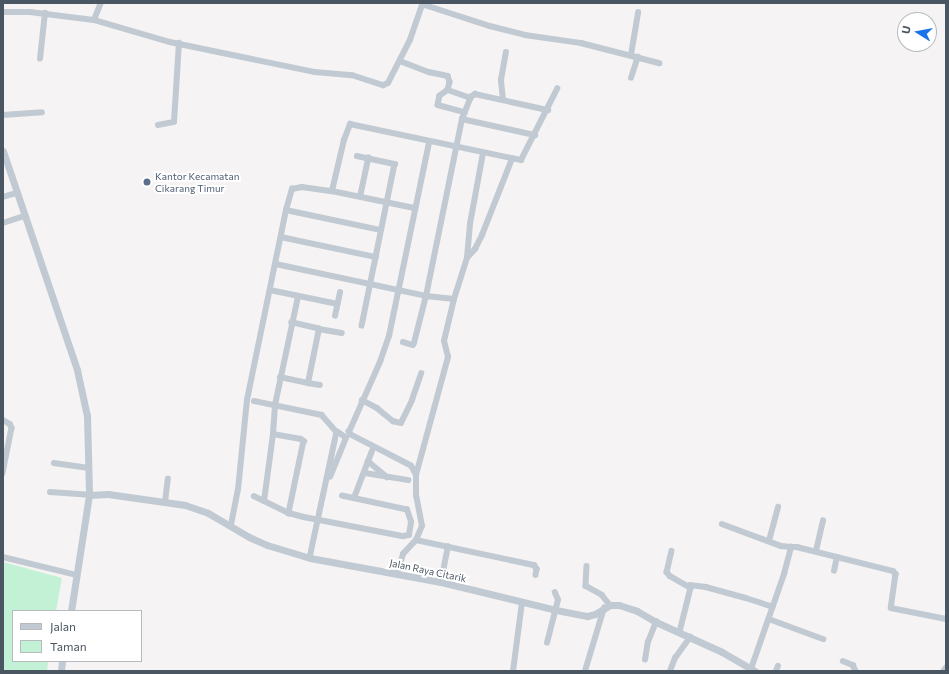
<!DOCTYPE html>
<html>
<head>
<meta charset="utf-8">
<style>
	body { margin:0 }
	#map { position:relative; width:949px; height:674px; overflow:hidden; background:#f5f3f3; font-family:Commissioner,sans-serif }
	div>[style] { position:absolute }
	.green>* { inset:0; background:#c3f1d5 }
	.minor>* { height:5.5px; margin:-2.75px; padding:0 2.75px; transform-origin:2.75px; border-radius:2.75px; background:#c1cad2 }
	.tertiary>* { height:7px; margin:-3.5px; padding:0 3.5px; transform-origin:3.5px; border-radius:3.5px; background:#c1cad2 }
	.dots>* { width:11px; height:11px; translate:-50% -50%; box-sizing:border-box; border:2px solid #fff; border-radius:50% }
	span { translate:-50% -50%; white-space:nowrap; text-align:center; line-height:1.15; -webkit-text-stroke:4px #fff; paint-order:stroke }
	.service-label { font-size:10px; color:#4e5e75 }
	.left { translate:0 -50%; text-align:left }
	.street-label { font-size:10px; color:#4a5661 }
	.frame { position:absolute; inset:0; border:4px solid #4a5661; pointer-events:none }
	.legend { position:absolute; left:12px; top:610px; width:130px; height:52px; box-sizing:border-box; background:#fff; border:1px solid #b7bbc0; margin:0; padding:5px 7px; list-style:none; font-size:12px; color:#4a5661 }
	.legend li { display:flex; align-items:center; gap:8px; height:20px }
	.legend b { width:20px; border:1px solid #b7bbc0 }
	.north { position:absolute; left:897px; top:12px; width:40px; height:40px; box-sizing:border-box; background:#fff; border:1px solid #b7bbc0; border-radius:50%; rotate:281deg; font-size:11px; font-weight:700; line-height:16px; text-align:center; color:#4a5661 }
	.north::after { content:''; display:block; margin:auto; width:14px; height:18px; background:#1a73e8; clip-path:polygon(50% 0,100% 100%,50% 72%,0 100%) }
</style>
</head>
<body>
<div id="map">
	<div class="green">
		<div style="clip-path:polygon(3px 562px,62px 578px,56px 611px,13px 611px,13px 661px,48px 661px,47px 671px,3px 671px)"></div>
	</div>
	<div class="minor">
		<div style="left:3px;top:12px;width:27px"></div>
		<div style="left:30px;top:12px;width:64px;rotate:7.1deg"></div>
		<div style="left:94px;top:20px;width:79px;rotate:16.1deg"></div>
		<div style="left:170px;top:42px;width:148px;rotate:11.7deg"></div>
		<div style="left:315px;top:72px;width:37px;rotate:5deg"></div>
		<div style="left:352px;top:75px;width:33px;rotate:18deg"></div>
		<div style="left:383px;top:85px;width:5px;rotate:-22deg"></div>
		<div style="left:388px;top:83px;width:48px;rotate:-62.9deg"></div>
		<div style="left:410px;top:40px;width:36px;rotate:-71deg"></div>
		<div style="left:422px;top:6px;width:3px;rotate:-18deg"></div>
		<div style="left:425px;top:5px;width:68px;rotate:17.9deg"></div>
		<div style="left:490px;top:26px;width:36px;rotate:14deg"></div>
		<div style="left:525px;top:35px;width:57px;rotate:8.1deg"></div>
		<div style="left:581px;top:43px;width:81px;rotate:14.4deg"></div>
		<div style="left:94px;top:20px;width:18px;rotate:-68deg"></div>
		<div style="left:631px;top:55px;width:43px;rotate:-80.5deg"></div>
		<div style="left:40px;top:59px;width:46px;rotate:-83.8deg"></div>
		<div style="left:400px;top:61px;width:31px;rotate:21deg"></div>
		<div style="left:429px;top:72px;width:19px;rotate:12deg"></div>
		<div style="left:448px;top:76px;width:6px;rotate:72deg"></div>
		<div style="left:450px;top:82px;width:8px;rotate:104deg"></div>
		<div style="left:448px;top:90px;width:24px;rotate:19deg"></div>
		<div style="left:631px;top:78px;width:22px;rotate:-72deg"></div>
		<div style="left:448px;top:90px;width:10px;rotate:143deg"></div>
		<div style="left:440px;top:96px;width:9px;rotate:103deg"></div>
		<div style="left:438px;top:105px;width:28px;rotate:15deg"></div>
		<div style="left:503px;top:100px;width:20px;rotate:-96deg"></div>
		<div style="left:501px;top:80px;width:28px;rotate:-80deg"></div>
		<div style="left:3px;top:115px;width:39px;rotate:-4deg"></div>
		<div style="left:462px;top:119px;width:75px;rotate:12.4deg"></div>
		<div style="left:158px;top:125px;width:16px;rotate:-11deg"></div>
		<div style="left:174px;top:122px;width:79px;rotate:-86.4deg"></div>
		<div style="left:357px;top:156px;width:39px;rotate:12deg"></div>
		<div style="left:395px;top:164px;width:165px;rotate:101.5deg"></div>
		<div style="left:332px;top:191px;width:52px;rotate:-76.8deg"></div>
		<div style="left:344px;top:140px;width:17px;rotate:-69deg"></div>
		<div style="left:350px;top:124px;width:175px;rotate:11.9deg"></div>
		<div style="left:521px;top:160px;width:80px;rotate:-63.1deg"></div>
		<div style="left:3px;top:197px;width:15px;rotate:-16deg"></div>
		<div style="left:360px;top:197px;width:40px;rotate:-78deg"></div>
		<div style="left:286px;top:210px;width:97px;rotate:11.9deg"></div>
		<div style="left:3px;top:223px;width:23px;rotate:-18deg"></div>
		<div style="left:281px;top:237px;width:97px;rotate:11.9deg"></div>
		<div style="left:467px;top:258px;width:12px;rotate:-48deg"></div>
		<div style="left:475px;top:249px;width:16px;rotate:-63deg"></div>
		<div style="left:482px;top:235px;width:82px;rotate:-68.5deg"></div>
		<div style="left:276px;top:264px;width:153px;rotate:12deg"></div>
		<div style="left:426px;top:296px;width:28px;rotate:6deg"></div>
		<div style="left:270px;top:290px;width:69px;rotate:11.6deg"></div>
		<div style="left:335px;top:316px;width:24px;rotate:-78deg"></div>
		<div style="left:319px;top:329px;width:23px;rotate:10deg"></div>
		<div style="left:403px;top:342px;width:10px;rotate:17deg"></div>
		<div style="left:413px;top:345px;width:2px;rotate:-63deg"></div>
		<div style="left:414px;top:343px;width:49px;rotate:-75.7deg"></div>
		<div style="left:426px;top:296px;width:181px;rotate:-78.5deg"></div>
		<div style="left:462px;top:119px;width:24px;rotate:-68deg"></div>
		<div style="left:471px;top:97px;width:5px;rotate:-37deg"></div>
		<div style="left:475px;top:94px;width:75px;rotate:12.4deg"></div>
		<div style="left:280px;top:377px;width:29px;rotate:12deg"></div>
		<div style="left:308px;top:383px;width:55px;rotate:-78.5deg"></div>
		<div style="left:319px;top:329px;width:28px;rotate:-167deg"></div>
		<div style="left:308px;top:383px;width:12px;rotate:9deg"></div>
		<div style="left:362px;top:400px;width:17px;rotate:28deg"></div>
		<div style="left:377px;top:408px;width:21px;rotate:39deg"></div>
		<div style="left:393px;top:421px;width:8px;rotate:14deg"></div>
		<div style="left:401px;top:423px;width:25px;rotate:-64deg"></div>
		<div style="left:412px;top:400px;width:28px;rotate:-71deg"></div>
		<div style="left:254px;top:401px;width:69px;rotate:11.6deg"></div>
		<div style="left:322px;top:415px;width:23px;rotate:49deg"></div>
		<div style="left:337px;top:432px;width:129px;rotate:102.1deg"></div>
		<div style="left:3px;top:420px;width:8px;rotate:30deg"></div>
		<div style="left:10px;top:424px;width:4px;rotate:63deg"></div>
		<div style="left:12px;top:428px;width:46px;rotate:101.3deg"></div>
		<div style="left:273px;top:434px;width:28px;rotate:10deg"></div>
		<div style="left:301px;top:439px;width:4px;rotate:34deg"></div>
		<div style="left:304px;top:441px;width:74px;rotate:101.8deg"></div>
		<div style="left:368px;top:461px;width:25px;rotate:40deg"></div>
		<div style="left:54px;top:463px;width:35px;rotate:8deg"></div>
		<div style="left:365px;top:473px;width:44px;rotate:9.2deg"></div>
		<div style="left:416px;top:475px;width:122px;rotate:-74.8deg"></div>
		<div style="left:448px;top:357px;width:16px;rotate:-104deg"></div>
		<div style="left:444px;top:341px;width:43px;rotate:-76.6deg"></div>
		<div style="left:454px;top:299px;width:43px;rotate:-72.4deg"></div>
		<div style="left:467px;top:258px;width:34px;rotate:-85deg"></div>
		<div style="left:470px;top:224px;width:72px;rotate:-79.6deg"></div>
		<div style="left:330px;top:477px;width:42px;rotate:-67.7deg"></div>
		<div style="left:346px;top:438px;width:11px;rotate:-146deg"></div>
		<div style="left:50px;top:492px;width:39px;rotate:4deg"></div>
		<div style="left:254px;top:496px;width:39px;rotate:26deg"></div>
		<div style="left:289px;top:513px;width:16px;rotate:15deg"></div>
		<div style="left:304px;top:517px;width:101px;rotate:10.9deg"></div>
		<div style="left:403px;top:536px;width:6px;rotate:-9deg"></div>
		<div style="left:409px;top:535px;width:13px;rotate:-81deg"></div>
		<div style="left:411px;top:522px;width:13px;rotate:-108deg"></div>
		<div style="left:407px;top:510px;width:66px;rotate:-167.8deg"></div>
		<div style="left:354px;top:498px;width:50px;rotate:-69deg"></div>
		<div style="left:264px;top:501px;width:68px;rotate:-82.3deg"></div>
		<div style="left:273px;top:434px;width:29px;rotate:-86deg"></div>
		<div style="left:275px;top:405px;width:110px;rotate:-78deg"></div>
		<div style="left:165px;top:502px;width:23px;rotate:-83deg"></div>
		<div style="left:722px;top:524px;width:63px;rotate:20.4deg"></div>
		<div style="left:781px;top:546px;width:10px;rotate:6deg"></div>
		<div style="left:231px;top:525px;width:36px;rotate:-79deg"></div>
		<div style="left:238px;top:490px;width:90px;rotate:-84.3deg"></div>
		<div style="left:247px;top:400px;width:194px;rotate:-78.4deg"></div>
		<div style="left:286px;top:210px;width:22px;rotate:-74deg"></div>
		<div style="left:292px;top:189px;width:10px;rotate:-11deg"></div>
		<div style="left:302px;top:187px;width:30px;rotate:8deg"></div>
		<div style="left:332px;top:191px;width:85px;rotate:11.6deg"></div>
		<div style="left:416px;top:540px;width:121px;rotate:12deg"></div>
		<div style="left:534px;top:565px;width:5px;rotate:53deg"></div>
		<div style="left:537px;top:569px;width:6px;rotate:99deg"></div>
		<div style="left:769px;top:541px;width:35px;rotate:-75deg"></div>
		<div style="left:672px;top:551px;width:22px;rotate:103deg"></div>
		<div style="left:667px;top:572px;width:5px;rotate:53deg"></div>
		<div style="left:670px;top:576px;width:24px;rotate:30deg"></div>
		<div style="left:691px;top:588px;width:45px;rotate:104deg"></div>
		<div style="left:816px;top:551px;width:31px;rotate:-77deg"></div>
		<div style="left:3px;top:557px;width:76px;rotate:13.7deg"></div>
		<div style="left:587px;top:566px;width:20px;rotate:93deg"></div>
		<div style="left:586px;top:586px;width:18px;rotate:29deg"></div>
		<div style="left:602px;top:595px;width:13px;rotate:51deg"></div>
		<div style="left:834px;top:571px;width:14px;rotate:-78deg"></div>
		<div style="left:397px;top:574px;width:21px;rotate:-73deg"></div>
		<div style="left:403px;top:554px;width:19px;rotate:-47deg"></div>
		<div style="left:416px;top:540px;width:15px;rotate:-67deg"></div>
		<div style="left:422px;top:526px;width:31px;rotate:-101deg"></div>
		<div style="left:416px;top:496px;width:21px;rotate:-90deg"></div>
		<div style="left:416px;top:475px;width:10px;rotate:-119deg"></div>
		<div style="left:411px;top:466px;width:68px;rotate:-152.7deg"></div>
		<div style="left:351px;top:435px;width:4px;rotate:-124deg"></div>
		<div style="left:349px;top:432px;width:77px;rotate:-66.1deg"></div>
		<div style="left:380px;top:362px;width:28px;rotate:-71deg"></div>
		<div style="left:389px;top:336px;width:198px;rotate:-78.3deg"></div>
		<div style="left:441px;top:582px;width:36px;rotate:-79deg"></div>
		<div style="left:690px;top:585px;width:16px;rotate:7deg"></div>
		<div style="left:706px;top:587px;width:41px;rotate:15.4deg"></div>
		<div style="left:746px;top:598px;width:28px;rotate:18deg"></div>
		<div style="left:769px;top:619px;width:58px;rotate:20.3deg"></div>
		<div style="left:547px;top:643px;width:44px;rotate:-75.7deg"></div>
		<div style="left:558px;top:600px;width:8px;rotate:-113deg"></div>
		<div style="left:645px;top:660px;width:18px;rotate:-81deg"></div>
		<div style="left:648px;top:642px;width:22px;rotate:-68deg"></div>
		<div style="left:843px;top:661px;width:11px;rotate:22deg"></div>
		<div style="left:853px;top:665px;width:7px;rotate:63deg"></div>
		<div style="left:751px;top:669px;width:101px;rotate:-70.8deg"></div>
		<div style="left:784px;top:574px;width:28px;rotate:-75deg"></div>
		<div style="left:791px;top:547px;width:6px"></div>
		<div style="left:797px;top:547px;width:99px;rotate:14deg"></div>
		<div style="left:893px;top:571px;width:4px;rotate:45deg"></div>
		<div style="left:896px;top:574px;width:34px;rotate:98deg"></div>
		<div style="left:891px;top:608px;width:56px;rotate:11.3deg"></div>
		<div style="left:513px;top:671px;width:69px;rotate:-82.5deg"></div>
		<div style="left:585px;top:671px;width:66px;rotate:-73.2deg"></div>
		<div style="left:670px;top:671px;width:14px;rotate:-69deg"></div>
		<div style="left:675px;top:658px;width:26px;rotate:-54deg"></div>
		<div style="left:776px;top:671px;width:5px;rotate:-68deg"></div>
	</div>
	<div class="tertiary">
		<div style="left:3px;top:151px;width:231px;rotate:71.3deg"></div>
		<div style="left:77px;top:370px;width:47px;rotate:77.7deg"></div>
		<div style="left:87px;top:416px;width:79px;rotate:88.5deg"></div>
		<div style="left:89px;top:495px;width:117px;rotate:98.8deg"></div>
		<div style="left:89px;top:495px;width:19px;rotate:-3deg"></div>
		<div style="left:108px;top:494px;width:78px;rotate:8.1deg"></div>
		<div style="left:185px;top:505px;width:24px;rotate:19deg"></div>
		<div style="left:208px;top:513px;width:48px;rotate:30.3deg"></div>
		<div style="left:249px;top:537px;width:20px;rotate:24deg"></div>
		<div style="left:267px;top:545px;width:45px;rotate:16.8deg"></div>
		<div style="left:310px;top:558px;width:133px;rotate:10.4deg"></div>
		<div style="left:441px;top:582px;width:118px;rotate:13.7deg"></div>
		<div style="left:556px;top:610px;width:32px;rotate:11deg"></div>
		<div style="left:587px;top:616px;width:8px;rotate:-14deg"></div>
		<div style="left:595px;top:614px;width:17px;rotate:-31deg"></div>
		<div style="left:610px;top:605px;width:9px"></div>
		<div style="left:619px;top:605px;width:19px;rotate:18deg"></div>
		<div style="left:637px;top:611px;width:22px;rotate:30deg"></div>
		<div style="left:656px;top:622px;width:72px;rotate:24.4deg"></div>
		<div style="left:722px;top:652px;width:38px;rotate:30deg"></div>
		<div style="left:61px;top:671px;width:10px;rotate:-84deg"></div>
		<div style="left:943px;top:671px;width:5px;rotate:-53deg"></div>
	</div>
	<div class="dots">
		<div style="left:147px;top:182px;background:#5c6f8a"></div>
	</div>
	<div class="service-label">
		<span class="left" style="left:155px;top:182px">Kantor Kecamatan<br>Cikarang Timur</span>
	</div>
	<div class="street-label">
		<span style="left:428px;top:571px;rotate:12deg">Jalan Raya Citarik</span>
	</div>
	<div class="frame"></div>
	<ul class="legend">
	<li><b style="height:5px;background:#c1cad2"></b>Jalan</li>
	<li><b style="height:11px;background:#c3f1d5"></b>Taman</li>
	</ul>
	<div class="north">U</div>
</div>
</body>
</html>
